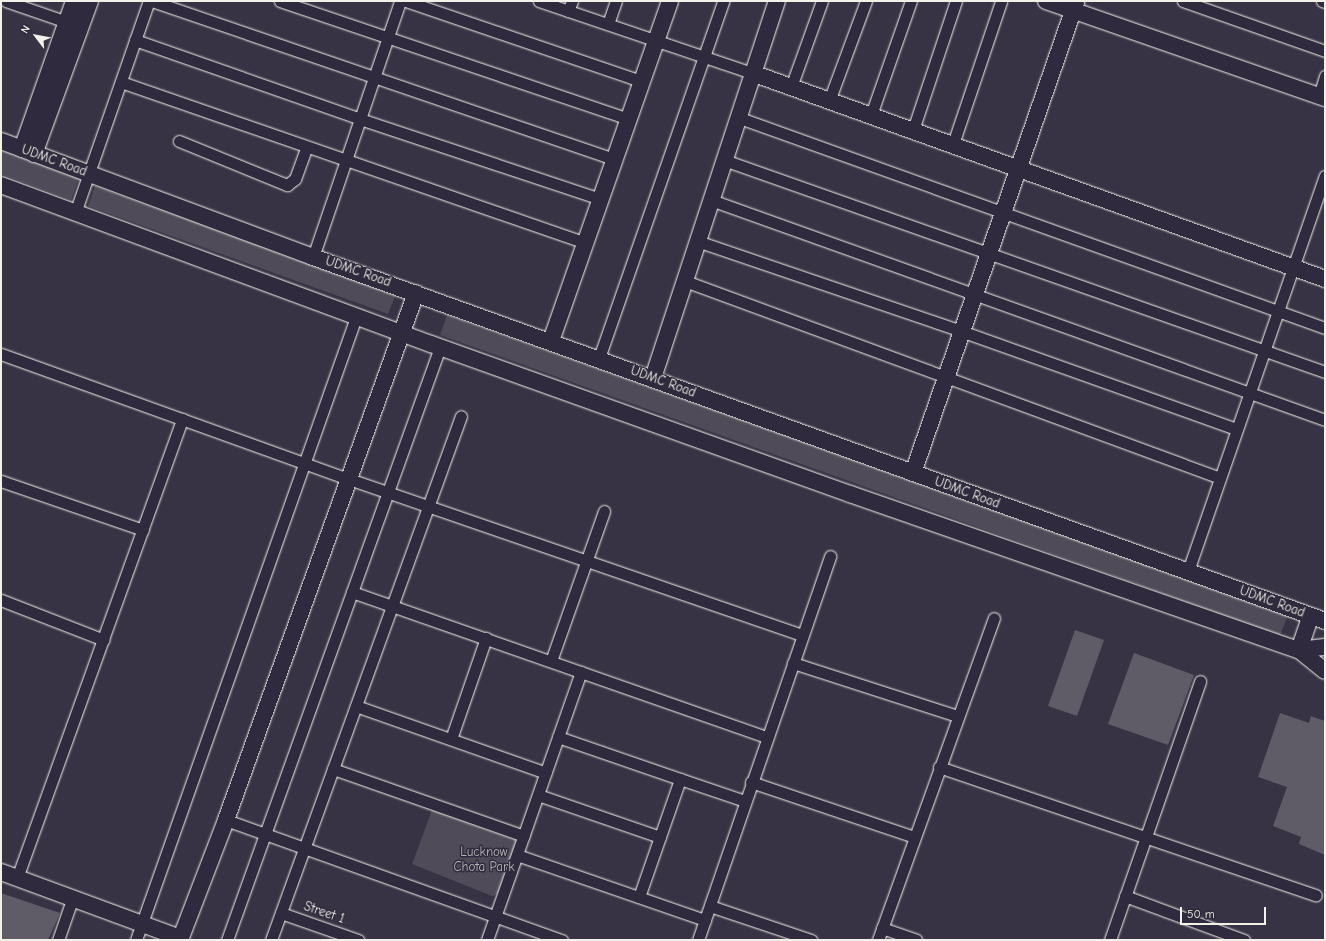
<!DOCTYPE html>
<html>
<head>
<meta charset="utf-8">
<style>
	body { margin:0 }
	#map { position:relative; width:1326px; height:941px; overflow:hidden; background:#373244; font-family:"Comic Neue",sans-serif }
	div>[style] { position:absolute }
	.green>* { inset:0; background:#504b59 }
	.building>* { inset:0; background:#5f5c67 }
	.roads { filter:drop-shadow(0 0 1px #f4f1e8) drop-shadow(0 0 1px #f4f1e8) }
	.street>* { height:11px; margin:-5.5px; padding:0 5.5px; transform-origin:5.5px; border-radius:5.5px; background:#2f2a3d }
	.secondary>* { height:16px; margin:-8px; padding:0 8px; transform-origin:8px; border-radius:8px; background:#2f2a3d }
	span { translate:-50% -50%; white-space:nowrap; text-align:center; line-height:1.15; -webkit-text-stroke:3px #2f2a3d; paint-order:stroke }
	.street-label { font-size:13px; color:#f4f1e8 }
	.park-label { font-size:13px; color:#bbb7b6 }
	.frame { position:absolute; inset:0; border:2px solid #f4f1e8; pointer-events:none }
	.north { position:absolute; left:16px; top:16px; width:40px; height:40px; -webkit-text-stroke:3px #2f2a3d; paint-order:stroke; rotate:302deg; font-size:11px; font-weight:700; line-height:16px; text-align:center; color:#f4f1e8 }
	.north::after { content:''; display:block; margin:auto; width:14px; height:18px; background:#f4f1e8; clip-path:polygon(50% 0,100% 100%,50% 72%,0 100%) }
	.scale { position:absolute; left:1180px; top:907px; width:86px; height:18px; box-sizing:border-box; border:2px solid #f4f1e8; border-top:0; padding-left:5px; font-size:12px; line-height:14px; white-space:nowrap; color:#f4f1e8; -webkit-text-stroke:3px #2f2a3d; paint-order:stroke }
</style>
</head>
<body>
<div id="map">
	<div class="green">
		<div style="clip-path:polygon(1px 150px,79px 178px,71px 200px,1px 174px)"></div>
		<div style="clip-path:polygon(95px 186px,396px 294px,388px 314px,88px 206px)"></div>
		<div style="clip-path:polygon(447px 315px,1288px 615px,1280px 635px,440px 335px)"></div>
		<div style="clip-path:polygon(432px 810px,524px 843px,507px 890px,492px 896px,412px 864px)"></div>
	</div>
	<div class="building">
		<div style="clip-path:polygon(1075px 630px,1104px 640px,1077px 716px,1048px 706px)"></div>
		<div style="clip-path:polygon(1134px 653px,1194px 675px,1168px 745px,1108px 724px)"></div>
		<div style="clip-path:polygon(1280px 713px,1309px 723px,1311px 716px,1325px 721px,1325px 855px,1299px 844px,1301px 837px,1273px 826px,1287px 787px,1258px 777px)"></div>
		<div style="clip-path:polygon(1px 893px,60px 913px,48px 940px,1px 940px)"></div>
	</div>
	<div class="roads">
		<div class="street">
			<div style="left:6px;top:1px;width:65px;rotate:19deg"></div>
			<div style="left:152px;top:1px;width:488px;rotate:18.9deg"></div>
			<div style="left:280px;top:1px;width:367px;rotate:18.7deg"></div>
			<div style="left:406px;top:1px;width:248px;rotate:18.8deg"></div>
			<div style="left:539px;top:1px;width:225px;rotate:18.7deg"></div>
			<div style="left:1183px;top:1px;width:151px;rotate:19.4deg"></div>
			<div style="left:1322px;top:1px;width:3px;rotate:18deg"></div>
			<div style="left:568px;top:11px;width:11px;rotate:-68deg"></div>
			<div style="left:608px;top:24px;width:24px;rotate:-71deg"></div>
			<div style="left:135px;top:40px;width:238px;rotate:19.3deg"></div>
			<div style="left:360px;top:119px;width:253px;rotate:18.4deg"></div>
			<div style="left:121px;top:82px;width:491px;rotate:19.1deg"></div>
			<div style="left:791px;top:87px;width:91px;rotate:-70.2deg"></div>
			<div style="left:1319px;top:96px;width:21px;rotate:-73deg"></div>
			<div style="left:829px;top:101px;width:107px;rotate:-69.7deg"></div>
			<div style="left:871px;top:115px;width:121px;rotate:-70.7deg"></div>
			<div style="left:737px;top:117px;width:625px;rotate:19.74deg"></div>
			<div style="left:913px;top:130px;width:136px;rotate:-71.6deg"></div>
			<div style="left:179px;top:141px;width:117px;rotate:22.2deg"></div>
			<div style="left:287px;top:185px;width:10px;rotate:-37deg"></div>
			<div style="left:295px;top:179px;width:33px;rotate:-70deg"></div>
			<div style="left:953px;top:144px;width:151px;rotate:-71.4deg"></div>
			<div style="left:724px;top:160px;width:637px;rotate:19.43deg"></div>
			<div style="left:711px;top:200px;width:652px;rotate:19.71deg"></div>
			<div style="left:75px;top:213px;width:225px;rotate:-70.8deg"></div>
			<div style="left:697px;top:241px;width:279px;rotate:18.8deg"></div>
			<div style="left:961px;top:331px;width:292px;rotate:19.6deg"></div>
			<div style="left:313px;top:257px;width:270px;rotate:-71.2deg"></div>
			<div style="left:685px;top:281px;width:570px;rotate:20.21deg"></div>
			<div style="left:1px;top:354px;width:370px;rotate:19.8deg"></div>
			<div style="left:349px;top:479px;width:479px;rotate:19deg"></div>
			<div style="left:599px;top:358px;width:378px;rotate:-70.8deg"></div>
			<div style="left:1px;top:481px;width:150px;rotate:19deg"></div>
			<div style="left:1188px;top:571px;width:418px;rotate:-70.9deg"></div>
			<div style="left:352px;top:592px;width:440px;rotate:19.3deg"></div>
			<div style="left:1px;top:600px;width:110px;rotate:21.2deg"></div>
			<div style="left:551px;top:661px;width:159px;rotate:-70.5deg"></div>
			<div style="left:793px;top:663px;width:172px;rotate:17.9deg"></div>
			<div style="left:356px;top:706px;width:201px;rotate:19.4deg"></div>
			<div style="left:558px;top:737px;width:129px;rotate:19deg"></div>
			<div style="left:451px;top:739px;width:107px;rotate:-70.9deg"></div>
			<div style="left:939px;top:767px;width:398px;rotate:18.8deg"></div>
			<div style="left:333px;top:769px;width:202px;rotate:19.3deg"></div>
			<div style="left:751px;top:782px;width:172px;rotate:18.6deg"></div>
			<div style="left:538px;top:795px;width:129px;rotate:19deg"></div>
			<div style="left:226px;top:820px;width:357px;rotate:19.7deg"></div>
			<div style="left:517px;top:855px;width:199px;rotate:19.1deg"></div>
			<div style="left:17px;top:878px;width:488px;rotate:-70.2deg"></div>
			<div style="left:1125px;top:896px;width:127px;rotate:20.3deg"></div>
			<div style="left:639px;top:897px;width:125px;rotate:-70.8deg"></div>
			<div style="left:680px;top:779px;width:69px;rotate:18.7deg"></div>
			<div style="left:710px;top:906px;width:107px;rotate:18.6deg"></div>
			<div style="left:281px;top:913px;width:82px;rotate:19.3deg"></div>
			<div style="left:882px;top:928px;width:36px;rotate:19deg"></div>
			<div style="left:58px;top:940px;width:46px;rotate:-70.8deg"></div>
			<div style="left:136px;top:940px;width:661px;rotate:-70.55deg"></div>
			<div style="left:227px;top:940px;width:630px;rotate:-70.24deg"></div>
			<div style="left:271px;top:940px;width:557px;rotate:-70.07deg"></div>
			<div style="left:487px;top:940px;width:284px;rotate:-70.7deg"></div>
			<div style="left:698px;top:940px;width:406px;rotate:-71deg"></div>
			<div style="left:878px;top:940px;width:342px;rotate:-70.2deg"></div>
			<div style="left:1110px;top:940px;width:274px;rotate:-70.8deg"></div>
		</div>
		<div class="secondary">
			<div style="left:1046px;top:1px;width:295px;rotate:19.2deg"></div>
			<div style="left:752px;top:73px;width:609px;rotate:19.77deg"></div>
			<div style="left:1px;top:141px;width:333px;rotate:20.4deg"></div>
			<div style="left:313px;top:257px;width:1075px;rotate:19.78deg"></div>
			<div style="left:22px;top:149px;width:157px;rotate:-70.6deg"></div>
			<div style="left:34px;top:154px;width:163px;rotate:-69.9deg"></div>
			<div style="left:1px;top:185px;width:458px;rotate:20.3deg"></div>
			<div style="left:431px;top:344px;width:445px;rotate:19.7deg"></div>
			<div style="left:850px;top:494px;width:475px;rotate:19.2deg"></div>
			<div style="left:1299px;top:650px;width:33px;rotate:39deg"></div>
			<div style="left:551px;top:341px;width:360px;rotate:-70.7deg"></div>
			<div style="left:653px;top:378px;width:397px;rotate:-71.8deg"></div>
			<div style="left:913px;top:473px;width:499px;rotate:-70.9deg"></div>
			<div style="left:1299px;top:650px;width:36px;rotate:-71deg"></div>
			<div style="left:1299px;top:650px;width:26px;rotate:-7deg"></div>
			<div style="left:1px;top:872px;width:191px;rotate:20.2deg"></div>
			<div style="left:180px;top:940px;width:129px;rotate:-69deg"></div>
			<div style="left:226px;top:820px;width:560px;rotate:-70.17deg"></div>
		</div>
	</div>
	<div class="street-label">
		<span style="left:54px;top:161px;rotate:20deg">UDMC Road</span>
		<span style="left:358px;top:272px;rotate:19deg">UDMC Road</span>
		<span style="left:663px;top:382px;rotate:20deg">UDMC Road</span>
		<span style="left:967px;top:493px;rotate:20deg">UDMC Road</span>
		<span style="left:1272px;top:602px;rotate:20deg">UDMC Road</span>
		<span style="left:324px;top:913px;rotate:19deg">Street 1</span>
	</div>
	<div class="park-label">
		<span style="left:484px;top:860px">Lucknow<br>Chota Park</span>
	</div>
	<div class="frame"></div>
	<div class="north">N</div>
	<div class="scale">50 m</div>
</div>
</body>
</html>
